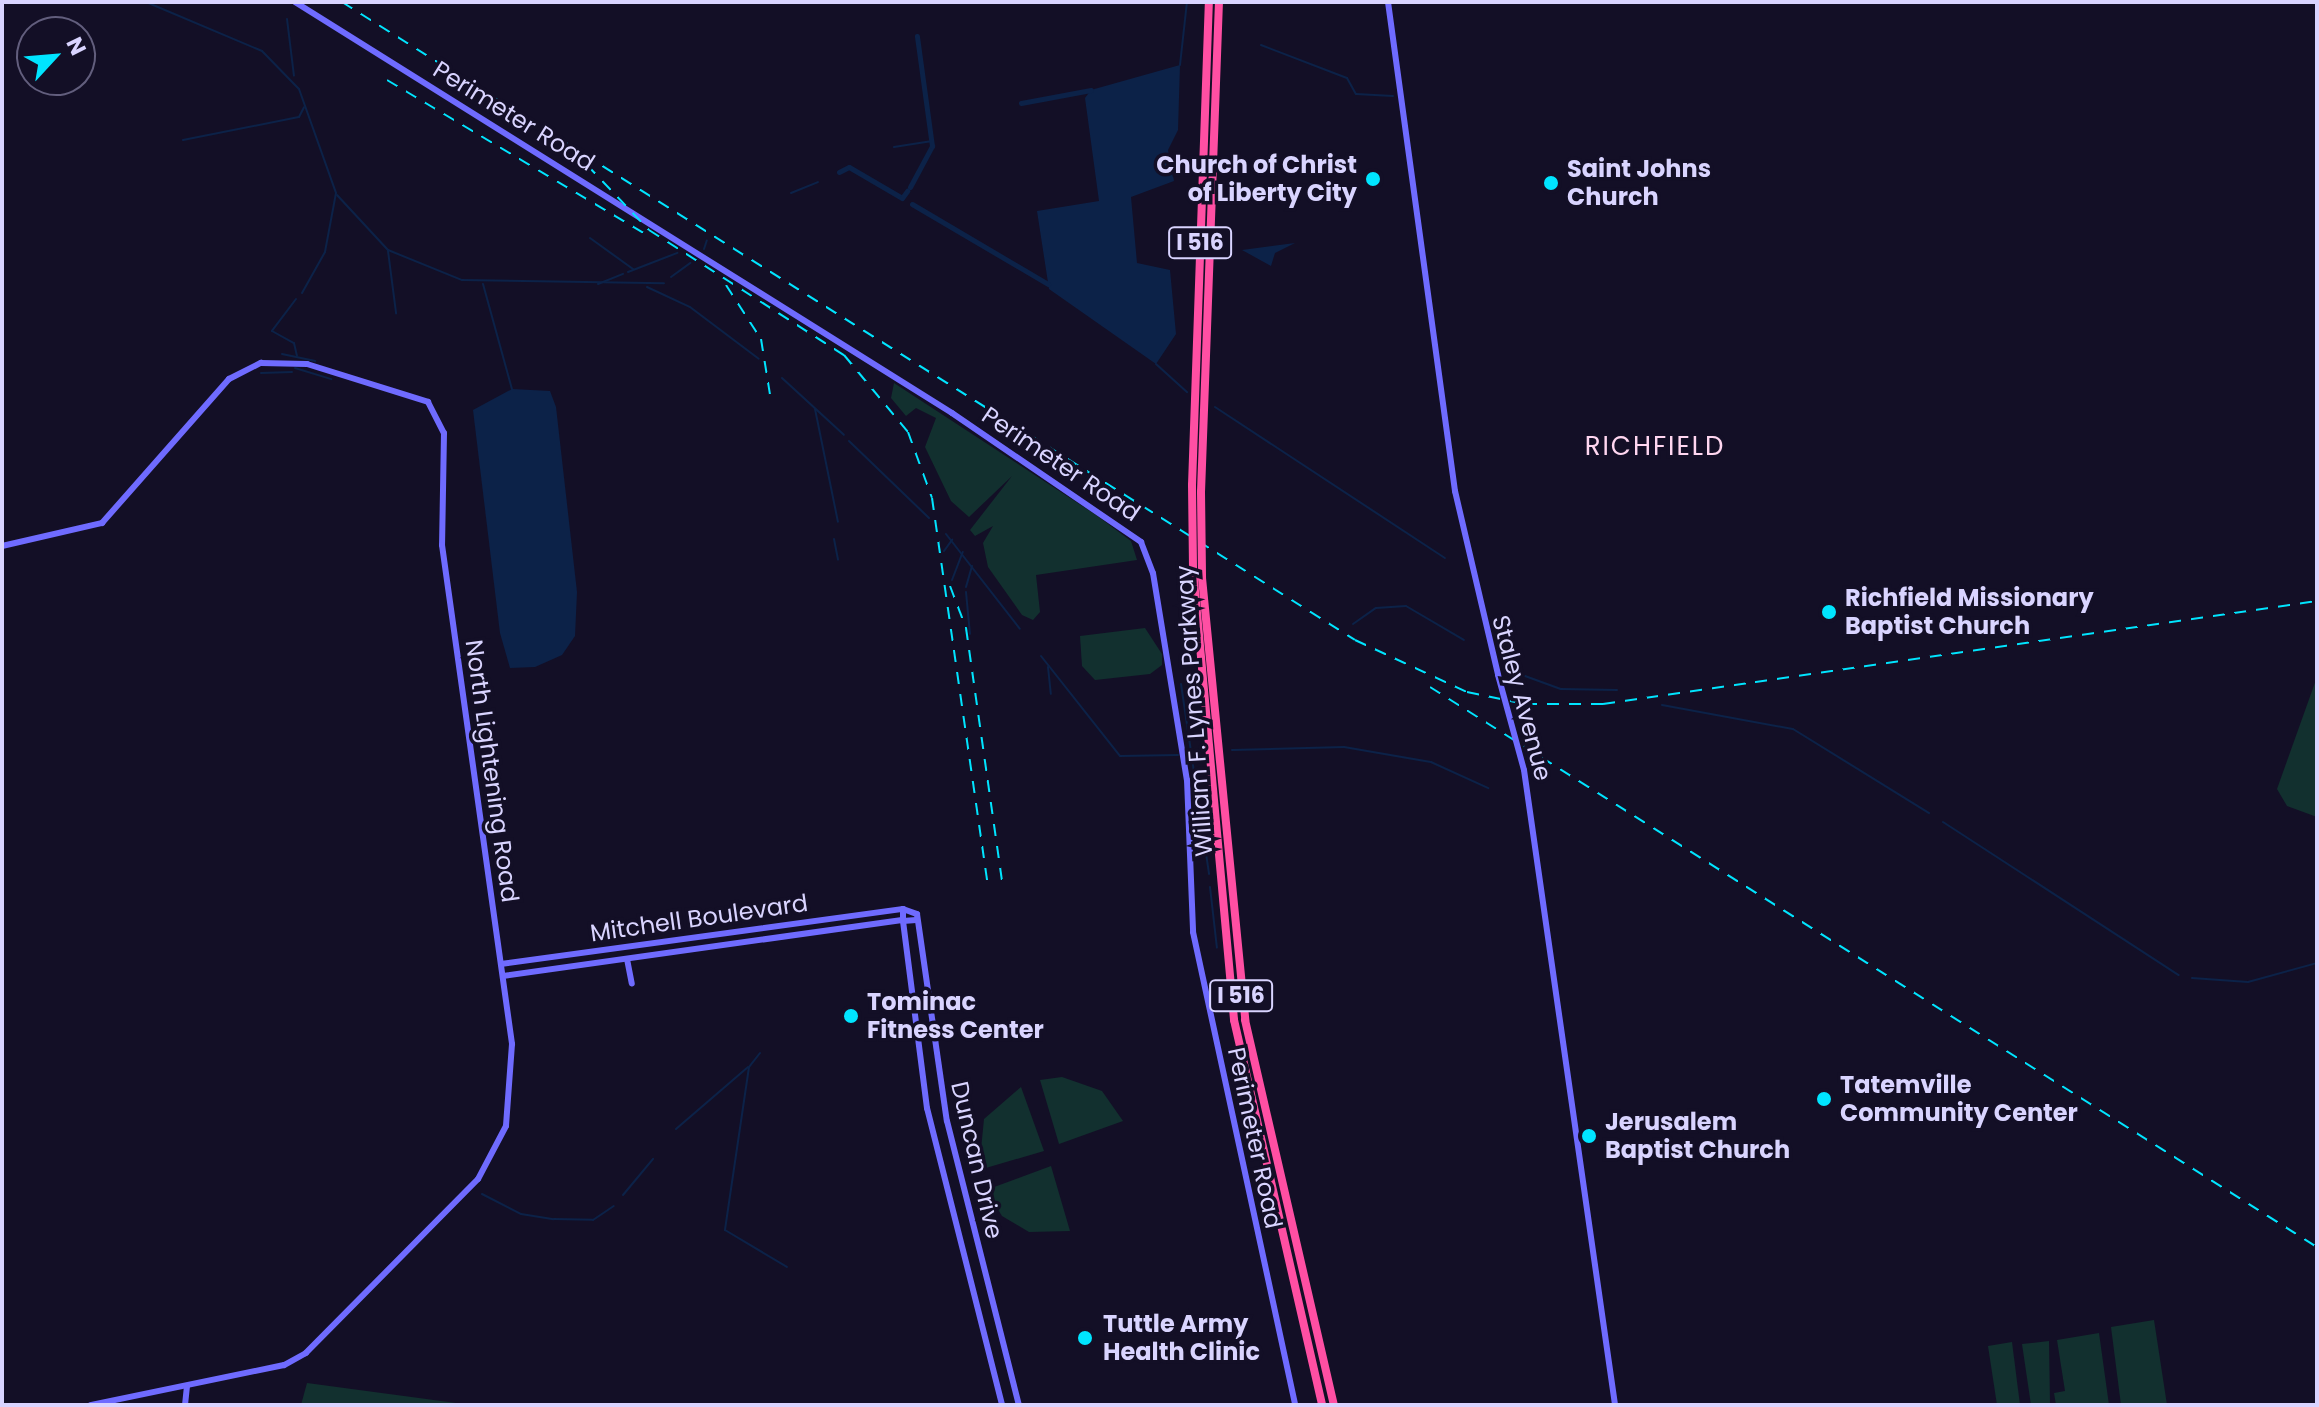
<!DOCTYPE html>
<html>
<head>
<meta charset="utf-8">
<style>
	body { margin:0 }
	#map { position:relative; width:2319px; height:1407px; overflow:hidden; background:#130f26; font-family:Poppins,sans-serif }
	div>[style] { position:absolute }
	.green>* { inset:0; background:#12302f }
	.water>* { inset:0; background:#0c2248 }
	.stream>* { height:2px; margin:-1px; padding:0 1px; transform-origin:1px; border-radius:1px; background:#0c2248 }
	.canal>* { height:5px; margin:-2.5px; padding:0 2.5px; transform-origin:2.5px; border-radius:2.5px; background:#0c2248 }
	.secondary>* { height:6px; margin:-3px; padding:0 3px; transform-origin:3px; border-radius:3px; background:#6f6bff }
	.highway>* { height:8px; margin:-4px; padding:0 4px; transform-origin:4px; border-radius:4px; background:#ff4fa3 }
	.rail>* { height:2px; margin-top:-1px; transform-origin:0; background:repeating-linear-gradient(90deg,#00e5ff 0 12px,transparent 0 22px) }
	.secondary-bridge>* { height:6px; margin:-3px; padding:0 3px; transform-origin:3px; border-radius:3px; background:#6f6bff }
	.highway-bridge>* { height:8px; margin:-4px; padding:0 4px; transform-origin:4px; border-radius:4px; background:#ff4fa3 }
	.dots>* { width:22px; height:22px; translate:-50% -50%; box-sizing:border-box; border:4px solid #130f26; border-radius:50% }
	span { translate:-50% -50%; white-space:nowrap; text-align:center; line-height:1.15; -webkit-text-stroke:7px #130f26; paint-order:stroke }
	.shield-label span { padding:2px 6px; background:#130f26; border:2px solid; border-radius:6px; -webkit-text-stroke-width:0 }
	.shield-label { font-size:22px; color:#d9d4ff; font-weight:700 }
	.street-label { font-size:24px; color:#d9d4ff }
	.poi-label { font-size:24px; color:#d9d4ff; font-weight:700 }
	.right { translate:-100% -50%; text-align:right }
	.left { translate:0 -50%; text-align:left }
	.neighbourhood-label { font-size:26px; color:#ffd6f0; letter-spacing:2px }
	.frame { position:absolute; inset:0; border:4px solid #d9d4ff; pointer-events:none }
	.north { position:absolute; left:16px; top:16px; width:80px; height:80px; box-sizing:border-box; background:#130f26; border:2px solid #625e7d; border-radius:50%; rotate:64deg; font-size:22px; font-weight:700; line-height:32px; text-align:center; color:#d9d4ff }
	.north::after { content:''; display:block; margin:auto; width:28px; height:36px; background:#00e5ff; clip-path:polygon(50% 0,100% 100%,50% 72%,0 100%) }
</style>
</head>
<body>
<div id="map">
	<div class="green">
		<div style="clip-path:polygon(894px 383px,1096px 515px,1131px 541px,1137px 560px,1036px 575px,1040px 612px,1033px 620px,1022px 615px,988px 567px,983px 543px,993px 526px,975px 536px,970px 530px,1012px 476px,969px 517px,951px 501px,925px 447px,936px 418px,916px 408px,906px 416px,891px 398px)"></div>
		<div style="clip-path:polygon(1145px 628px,1162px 654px,1162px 665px,1150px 674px,1095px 680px,1082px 666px,1080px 636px)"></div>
		<div style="clip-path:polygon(2317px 677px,2317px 817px,2287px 806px,2277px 789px)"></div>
		<div style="clip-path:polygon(1062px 1077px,1102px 1091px,1123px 1121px,1059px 1144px,1040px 1080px)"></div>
		<div style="clip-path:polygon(1021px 1087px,1044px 1151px,979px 1170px,984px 1119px)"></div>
		<div style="clip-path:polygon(1051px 1166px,1070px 1231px,1029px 1232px,1002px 1216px,986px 1190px)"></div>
		<div style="clip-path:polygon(2154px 1320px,2167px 1405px,2121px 1405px,2111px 1327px)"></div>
		<div style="clip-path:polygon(2099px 1333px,2109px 1405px,2056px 1405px,2054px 1393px,2065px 1391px,2057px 1340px)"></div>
		<div style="clip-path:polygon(2049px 1341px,2050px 1405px,2031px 1405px,2022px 1344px)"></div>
		<div style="clip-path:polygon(2012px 1342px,2020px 1405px,1997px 1405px,1988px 1346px)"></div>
		<div style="clip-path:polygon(307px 1383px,471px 1405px,301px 1405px)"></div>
	</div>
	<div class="water">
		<div style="clip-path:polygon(1180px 65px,1178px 130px,1168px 150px,1174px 181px,1131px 197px,1137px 263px,1170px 270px,1176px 334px,1156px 364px,1049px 289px,1037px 211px,1099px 201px,1085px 98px,1091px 90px)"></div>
		<div style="clip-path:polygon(1295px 243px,1275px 253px,1271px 266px,1242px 250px)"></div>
		<div style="clip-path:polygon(512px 389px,550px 391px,556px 407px,577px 592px,575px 636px,562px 655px,535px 667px,510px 668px,500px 633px,473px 410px)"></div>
	</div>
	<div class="stream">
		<div style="left:146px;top:2px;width:126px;rotate:22.9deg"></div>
		<div style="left:262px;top:51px;width:53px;rotate:45.8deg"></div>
		<div style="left:299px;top:89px;width:110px;rotate:70.4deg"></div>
		<div style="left:336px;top:193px;width:60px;rotate:100.6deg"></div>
		<div style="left:325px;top:252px;width:47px;rotate:119.3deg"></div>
		<div style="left:1294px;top:2px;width:58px"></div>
		<div style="left:287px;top:19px;width:57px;rotate:83deg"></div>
		<div style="left:1261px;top:45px;width:92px;rotate:21deg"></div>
		<div style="left:1347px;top:78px;width:18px;rotate:61deg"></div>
		<div style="left:1356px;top:94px;width:37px;rotate:3deg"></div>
		<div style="left:1180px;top:65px;width:63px;rotate:-83.7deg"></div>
		<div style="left:183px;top:140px;width:118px;rotate:-11.2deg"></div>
		<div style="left:299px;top:117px;width:11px;rotate:-63deg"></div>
		<div style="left:894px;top:147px;width:37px;rotate:-9deg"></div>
		<div style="left:791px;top:193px;width:29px;rotate:-22deg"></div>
		<div style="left:337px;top:195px;width:75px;rotate:47.2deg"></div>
		<div style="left:388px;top:250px;width:80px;rotate:22.1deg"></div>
		<div style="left:462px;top:280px;width:202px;rotate:0.9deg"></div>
		<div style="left:590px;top:238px;width:53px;rotate:35.8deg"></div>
		<div style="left:704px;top:249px;width:9px;rotate:-72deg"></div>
		<div style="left:388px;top:251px;width:63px;rotate:82.6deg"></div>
		<div style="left:628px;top:272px;width:53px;rotate:-21.2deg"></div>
		<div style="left:671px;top:277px;width:24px;rotate:-36deg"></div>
		<div style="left:483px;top:284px;width:109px;rotate:74.6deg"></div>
		<div style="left:598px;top:284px;width:27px;rotate:-22deg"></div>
		<div style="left:647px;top:287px;width:47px;rotate:24.9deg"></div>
		<div style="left:690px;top:307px;width:86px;rotate:37deg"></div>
		<div style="left:296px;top:299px;width:40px;rotate:127deg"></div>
		<div style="left:272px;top:331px;width:25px;rotate:29deg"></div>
		<div style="left:294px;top:343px;width:13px;rotate:77deg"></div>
		<div style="left:282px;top:354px;width:34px;rotate:12deg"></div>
		<div style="left:1156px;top:364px;width:42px;rotate:42.1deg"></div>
		<div style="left:295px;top:368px;width:38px;rotate:17deg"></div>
		<div style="left:261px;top:373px;width:31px;rotate:-2deg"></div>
		<div style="left:782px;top:378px;width:84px;rotate:42.6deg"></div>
		<div style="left:1215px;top:407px;width:275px;rotate:33.3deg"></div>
		<div style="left:815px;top:409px;width:115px;rotate:78.5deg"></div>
		<div style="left:849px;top:441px;width:111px;rotate:43.9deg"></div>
		<div style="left:946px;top:534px;width:120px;rotate:52.1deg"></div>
		<div style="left:834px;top:539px;width:21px;rotate:79deg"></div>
		<div style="left:944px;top:551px;width:14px;rotate:-54deg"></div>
		<div style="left:952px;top:580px;width:30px;rotate:-69deg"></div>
		<div style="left:966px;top:587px;width:22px;rotate:-74deg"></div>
		<div style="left:966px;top:592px;width:42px;rotate:84.6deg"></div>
		<div style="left:1353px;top:624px;width:28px;rotate:-35deg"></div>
		<div style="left:1376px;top:608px;width:30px;rotate:-4deg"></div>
		<div style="left:1406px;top:606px;width:67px;rotate:30.4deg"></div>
		<div style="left:1041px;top:656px;width:127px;rotate:51.7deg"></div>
		<div style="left:1120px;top:756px;width:58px;rotate:-1deg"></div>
		<div style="left:1048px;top:667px;width:27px;rotate:84deg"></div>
		<div style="left:1525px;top:676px;width:38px;rotate:20deg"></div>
		<div style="left:1561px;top:689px;width:56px;rotate:1deg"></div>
		<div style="left:1181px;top:684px;width:192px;rotate:81.6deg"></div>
		<div style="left:1662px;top:705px;width:133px;rotate:10.4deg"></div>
		<div style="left:1793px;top:729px;width:160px;rotate:31.7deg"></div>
		<div style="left:1232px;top:750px;width:112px;rotate:-1.5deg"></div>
		<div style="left:1344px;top:747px;width:88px;rotate:9.8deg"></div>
		<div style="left:1431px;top:762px;width:63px;rotate:24.5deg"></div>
		<div style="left:1943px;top:822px;width:281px;rotate:33deg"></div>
		<div style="left:1210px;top:887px;width:61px;rotate:83.5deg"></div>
		<div style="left:2192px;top:978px;width:56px;rotate:4.1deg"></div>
		<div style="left:2248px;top:982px;width:72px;rotate:-15.4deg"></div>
		<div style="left:760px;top:1053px;width:18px;rotate:128deg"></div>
		<div style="left:749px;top:1067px;width:165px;rotate:98.4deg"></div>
		<div style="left:725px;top:1230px;width:72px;rotate:30.8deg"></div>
		<div style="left:676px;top:1129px;width:95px;rotate:-40.7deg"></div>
		<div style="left:482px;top:1194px;width:44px;rotate:27.1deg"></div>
		<div style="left:521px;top:1214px;width:33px;rotate:9deg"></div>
		<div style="left:554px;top:1219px;width:39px;rotate:1deg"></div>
		<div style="left:593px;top:1220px;width:25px;rotate:-34deg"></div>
		<div style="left:623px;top:1195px;width:47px;rotate:-50.2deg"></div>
	</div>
	<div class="canal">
		<div style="left:1021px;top:103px;width:71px;rotate:-10.5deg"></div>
		<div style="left:839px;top:172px;width:11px;rotate:-27deg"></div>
		<div style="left:849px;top:167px;width:61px;rotate:30.3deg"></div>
		<div style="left:902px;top:198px;width:9px;rotate:-54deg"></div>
		<div style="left:910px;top:187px;width:47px;rotate:-61.8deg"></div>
		<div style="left:932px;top:146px;width:111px;rotate:-97.8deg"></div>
		<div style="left:912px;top:204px;width:158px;rotate:30.5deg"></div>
	</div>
	<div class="secondary">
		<div style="left:295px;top:2px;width:775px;rotate:32.03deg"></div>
		<div style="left:952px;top:413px;width:229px;rotate:34.3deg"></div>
		<div style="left:1141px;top:542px;width:33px;rotate:69deg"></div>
		<div style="left:1153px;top:573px;width:210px;rotate:80.7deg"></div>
		<div style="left:1187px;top:780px;width:152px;rotate:87.7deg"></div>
		<div style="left:1193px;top:932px;width:484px;rotate:77.8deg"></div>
		<div style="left:1388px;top:2px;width:494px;rotate:82.2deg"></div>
		<div style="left:1455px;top:491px;width:189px;rotate:76.8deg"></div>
		<div style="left:2px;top:546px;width:103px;rotate:-13deg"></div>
		<div style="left:102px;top:523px;width:192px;rotate:-48.6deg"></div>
		<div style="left:229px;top:379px;width:36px;rotate:-27deg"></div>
		<div style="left:261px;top:363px;width:46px;rotate:1.2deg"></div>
		<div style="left:307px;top:364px;width:127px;rotate:17.4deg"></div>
		<div style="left:428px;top:402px;width:35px;rotate:63deg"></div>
		<div style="left:444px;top:433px;width:112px;rotate:91deg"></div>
		<div style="left:442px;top:545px;width:504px;rotate:82.01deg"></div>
		<div style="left:512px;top:1044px;width:82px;rotate:94.2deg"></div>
		<div style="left:506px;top:1126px;width:60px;rotate:117.8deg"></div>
		<div style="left:478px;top:1179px;width:245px;rotate:134.7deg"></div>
		<div style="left:306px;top:1353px;width:25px;rotate:151deg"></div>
		<div style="left:284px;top:1365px;width:198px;rotate:168.3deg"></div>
		<div style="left:1524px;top:770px;width:641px;rotate:81.84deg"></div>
		<div style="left:916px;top:920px;width:13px;rotate:176deg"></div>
		<div style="left:903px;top:921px;width:12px;rotate:-90deg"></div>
		<div style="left:903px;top:909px;width:15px;rotate:20deg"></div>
		<div style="left:917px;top:914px;width:209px;rotate:81.8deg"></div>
		<div style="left:947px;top:1121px;width:293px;rotate:75.8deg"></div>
		<div style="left:903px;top:921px;width:189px;rotate:82.7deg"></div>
		<div style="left:927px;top:1108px;width:306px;rotate:75.8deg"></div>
		<div style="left:627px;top:959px;width:25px;rotate:79deg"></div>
		<div style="left:501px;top:964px;width:406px;rotate:-7.8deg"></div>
		<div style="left:503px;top:976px;width:403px;rotate:-8deg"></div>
		<div style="left:185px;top:1405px;width:19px;rotate:-84deg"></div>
	</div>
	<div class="highway">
		<div style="left:1192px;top:485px;width:483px;rotate:-88deg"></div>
		<div style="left:1201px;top:492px;width:490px;rotate:-87.9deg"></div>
		<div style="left:1193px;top:569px;width:453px;rotate:84.8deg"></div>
		<div style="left:1234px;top:1020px;width:395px;rotate:77.1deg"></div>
		<div style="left:1202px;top:578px;width:444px;rotate:84.4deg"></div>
		<div style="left:1245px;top:1020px;width:395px;rotate:77deg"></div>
	</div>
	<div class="rail">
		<div style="left:342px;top:2px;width:1197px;rotate:32.2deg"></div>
		<div style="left:1355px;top:640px;width:123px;rotate:24.9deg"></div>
		<div style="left:1467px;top:692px;width:59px;rotate:11.7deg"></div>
		<div style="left:1525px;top:704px;width:78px"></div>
		<div style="left:1603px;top:704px;width:721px;rotate:-8.21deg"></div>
		<div style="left:387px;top:80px;width:299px;rotate:30.8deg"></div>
		<div style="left:587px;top:165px;width:90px;rotate:46.4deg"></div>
		<div style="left:649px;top:230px;width:232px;rotate:32.7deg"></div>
		<div style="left:844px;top:355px;width:100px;rotate:50.3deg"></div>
		<div style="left:908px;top:432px;width:70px;rotate:70deg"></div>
		<div style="left:932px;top:498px;width:394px;rotate:81.8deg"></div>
		<div style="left:726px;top:285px;width:64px;rotate:57.1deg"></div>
		<div style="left:761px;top:339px;width:63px;rotate:80.8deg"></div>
		<div style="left:950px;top:586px;width:45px;rotate:69.1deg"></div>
		<div style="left:966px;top:628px;width:263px;rotate:81.9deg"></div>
		<div style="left:1430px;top:687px;width:1049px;rotate:32.27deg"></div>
	</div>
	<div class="secondary-bridge">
		<div style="left:1498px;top:675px;width:98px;rotate:74.7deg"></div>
	</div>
	<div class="highway-bridge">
		<div style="left:1192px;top:485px;width:84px;rotate:89.3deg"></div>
		<div style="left:1201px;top:492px;width:86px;rotate:89.3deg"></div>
	</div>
	<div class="dots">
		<div style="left:1373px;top:179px;background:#00e5ff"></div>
		<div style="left:1551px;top:183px;background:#00e5ff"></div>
		<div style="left:1829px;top:612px;background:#00e5ff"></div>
		<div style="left:851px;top:1016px;background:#00e5ff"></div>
		<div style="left:1824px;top:1099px;background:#00e5ff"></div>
		<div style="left:1589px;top:1136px;background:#00e5ff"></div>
		<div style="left:1085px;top:1338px;background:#00e5ff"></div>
	</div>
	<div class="shield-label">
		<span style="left:1200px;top:243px">I 516</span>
		<span style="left:1241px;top:996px">I 516</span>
	</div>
	<div class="street-label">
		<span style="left:514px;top:116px;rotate:32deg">Perimeter Road</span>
		<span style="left:1061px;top:464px;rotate:34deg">Perimeter Road</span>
		<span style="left:1522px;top:698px;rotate:75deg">Staley Avenue</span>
		<span style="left:1194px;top:711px;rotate:-94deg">William F. Lynes Parkway</span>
		<span style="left:492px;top:771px;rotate:82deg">North Lightening Road</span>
		<span style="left:699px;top:918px;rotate:-8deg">Mitchell Boulevard</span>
		<span style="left:1255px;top:1138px;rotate:78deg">Perimeter Road</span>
		<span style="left:977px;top:1160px;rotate:77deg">Duncan Drive</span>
	</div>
	<div class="poi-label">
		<span class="right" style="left:1357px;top:179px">Church of Christ<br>of Liberty City</span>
		<span class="left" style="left:1567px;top:183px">Saint Johns<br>Church</span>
		<span class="left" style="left:1845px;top:612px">Richfield Missionary<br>Baptist Church</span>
		<span class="left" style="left:867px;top:1016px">Tominac<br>Fitness Center</span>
		<span class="left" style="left:1840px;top:1099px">Tatemville<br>Community Center</span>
		<span class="left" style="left:1605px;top:1136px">Jerusalem<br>Baptist Church</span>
		<span class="left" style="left:1103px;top:1338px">Tuttle Army<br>Health Clinic</span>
	</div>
	<div class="neighbourhood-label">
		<span style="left:1655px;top:447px">RICHFIELD</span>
	</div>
	<div class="frame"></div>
	<div class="north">N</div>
</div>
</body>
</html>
